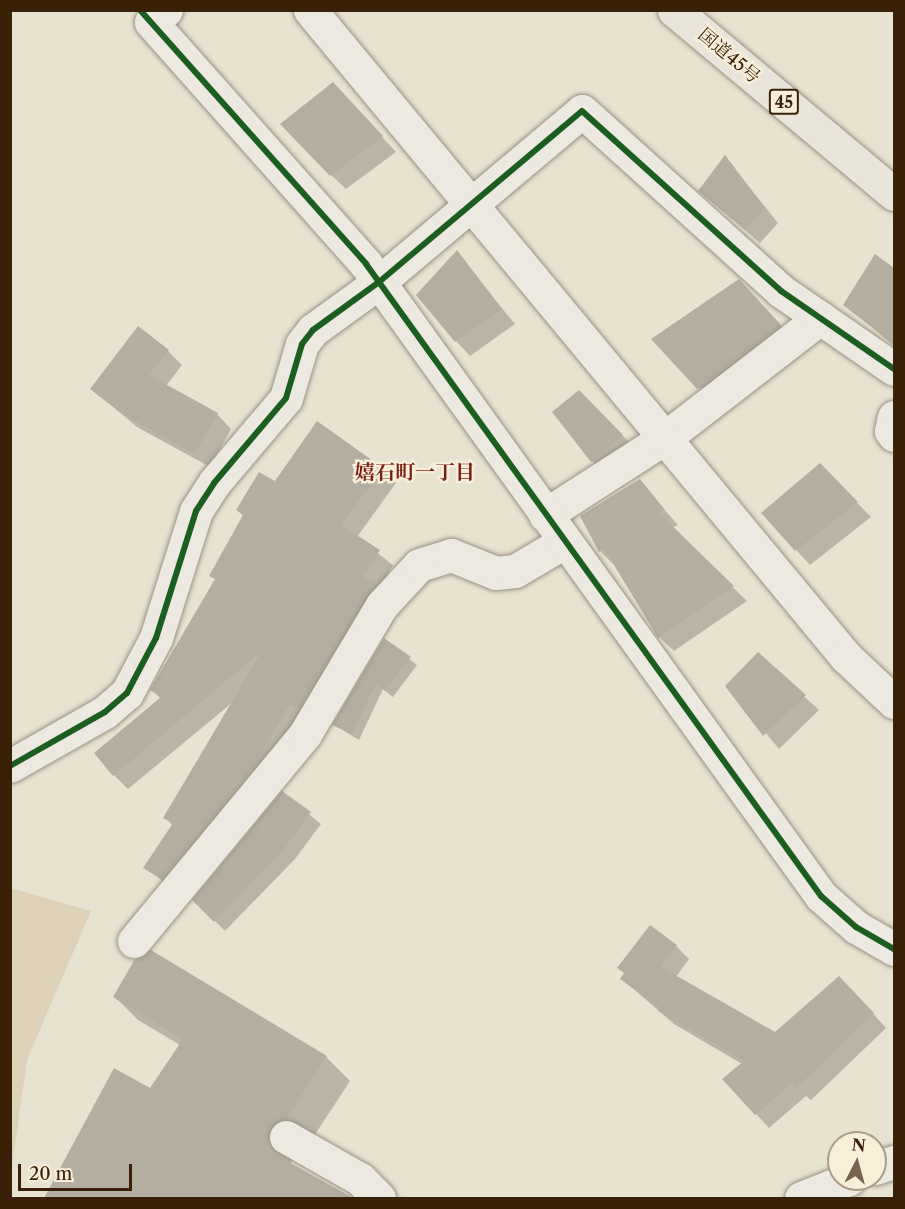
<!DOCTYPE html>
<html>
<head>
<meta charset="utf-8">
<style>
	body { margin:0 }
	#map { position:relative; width:905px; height:1209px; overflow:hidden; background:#e8e2d0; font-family:"Libre Caslon Text","Noto Serif JP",serif }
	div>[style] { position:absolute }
	.green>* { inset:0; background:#ddd2b8 }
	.shadow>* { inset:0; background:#0003 }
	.building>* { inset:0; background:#b4aea0 }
	.roads { filter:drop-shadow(0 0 2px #999284) drop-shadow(0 0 2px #999284) }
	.street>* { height:33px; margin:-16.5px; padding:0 16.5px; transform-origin:16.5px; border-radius:16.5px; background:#ece9e0 }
	.secondary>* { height:33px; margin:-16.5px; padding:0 16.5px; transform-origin:16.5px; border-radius:16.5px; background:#ece9e0 }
	.highway>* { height:33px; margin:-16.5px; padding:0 16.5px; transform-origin:16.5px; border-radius:16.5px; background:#e9e5db }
	.cycleway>* { height:6px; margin:-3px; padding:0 3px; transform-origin:3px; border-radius:3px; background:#1b5e20 }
	span { translate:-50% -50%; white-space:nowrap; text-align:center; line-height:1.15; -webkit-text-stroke:5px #f7efd9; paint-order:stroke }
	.shield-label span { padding:2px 4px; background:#f7efd9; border:2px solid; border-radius:4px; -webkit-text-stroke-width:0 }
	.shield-label { font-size:16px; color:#3a2006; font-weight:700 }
	.street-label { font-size:18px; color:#3a2006 }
	.neighbourhood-label { font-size:20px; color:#7a1f14; font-weight:700 }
	.frame { position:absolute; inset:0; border:12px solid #3a2006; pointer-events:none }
	.north { position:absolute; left:827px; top:1131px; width:60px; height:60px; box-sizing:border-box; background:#f7efd9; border:2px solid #ab9c85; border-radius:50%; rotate:6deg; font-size:16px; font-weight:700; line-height:24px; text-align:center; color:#3a2006 }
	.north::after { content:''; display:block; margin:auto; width:21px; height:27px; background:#77644d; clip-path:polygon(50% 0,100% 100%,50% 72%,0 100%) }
	.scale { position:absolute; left:18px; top:1164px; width:114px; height:27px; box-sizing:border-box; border:3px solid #3a2006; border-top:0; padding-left:8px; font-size:18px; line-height:21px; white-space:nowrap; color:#3a2006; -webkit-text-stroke:4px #f7efd9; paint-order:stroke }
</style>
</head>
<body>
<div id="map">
	<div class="green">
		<div style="clip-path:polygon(11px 888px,91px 911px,27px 1060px,11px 1173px)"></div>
	</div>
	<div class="shadow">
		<div style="clip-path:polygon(347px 99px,396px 152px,346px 189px,331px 175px)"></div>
		<div style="clip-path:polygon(725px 157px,778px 223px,760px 243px,700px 191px)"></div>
		<div style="clip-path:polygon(457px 253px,515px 324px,470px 356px,456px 341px)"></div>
		<div style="clip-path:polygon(876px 256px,894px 269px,894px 346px,845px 305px)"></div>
		<div style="clip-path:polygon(739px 280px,800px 346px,719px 409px,653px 339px)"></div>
		<div style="clip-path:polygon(168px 351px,182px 365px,166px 386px,217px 414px,231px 429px,210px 467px,137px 427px,92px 389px)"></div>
		<div style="clip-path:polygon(579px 392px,637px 450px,606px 475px,592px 461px)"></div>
		<div style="clip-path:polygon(820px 465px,871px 517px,810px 565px,796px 550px)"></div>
		<div style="clip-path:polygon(382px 469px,396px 483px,357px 537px,393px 565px,379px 589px,389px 600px,176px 892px,145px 867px,173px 826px,165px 817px,233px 702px,128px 789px,114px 775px,161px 699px,152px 690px,216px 580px,244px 517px,238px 510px,275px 483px)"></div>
		<div style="clip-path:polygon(639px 481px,678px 525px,672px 528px,747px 601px,674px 651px,659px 637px,614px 565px,600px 551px)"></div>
		<div style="clip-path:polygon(385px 640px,417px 665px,393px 697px,383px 689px,359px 740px,334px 725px)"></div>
		<div style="clip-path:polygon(758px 654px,819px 710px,779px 749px,727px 686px)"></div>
		<div style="clip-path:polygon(282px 793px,321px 824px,295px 859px,225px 931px,194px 900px)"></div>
		<div style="clip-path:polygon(676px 946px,689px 959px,676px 977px,775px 1034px,853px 991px,886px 1028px,811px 1100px,806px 1096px,769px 1128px,756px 1114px,742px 1064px,674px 1024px,622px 979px)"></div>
		<div style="clip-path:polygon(115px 997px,326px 1057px,350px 1081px,310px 1142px,293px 1151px,291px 1165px,350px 1198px,45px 1198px,114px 1070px,151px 1090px,180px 1045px,138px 1020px)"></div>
	</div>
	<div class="building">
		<div style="clip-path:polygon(333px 82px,383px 136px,330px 176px,280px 124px)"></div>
		<div style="clip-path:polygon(725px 155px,765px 208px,745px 230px,698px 191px)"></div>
		<div style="clip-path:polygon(457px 250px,502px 309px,455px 342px,416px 295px)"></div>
		<div style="clip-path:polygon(875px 254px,894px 268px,894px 344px,843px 305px)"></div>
		<div style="clip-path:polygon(739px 279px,781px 325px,697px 389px,651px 339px)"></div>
		<div style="clip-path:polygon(138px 326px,169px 350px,149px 375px,218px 413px,195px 454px,121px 413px,90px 389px)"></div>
		<div style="clip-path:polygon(579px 390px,623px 435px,591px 462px,552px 412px)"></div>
		<div style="clip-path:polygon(317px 421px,383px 468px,341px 525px,380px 550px,363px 576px,376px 584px,298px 708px,290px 704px,252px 769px,161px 879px,143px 868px,173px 823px,163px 818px,262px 651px,113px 776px,94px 753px,161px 697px,150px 690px,215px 579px,209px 576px,243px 515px,236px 510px,259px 472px,275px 481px)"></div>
		<div style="clip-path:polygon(820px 463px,858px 502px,795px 551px,761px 513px)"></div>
		<div style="clip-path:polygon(640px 479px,665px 510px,659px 513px,734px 586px,658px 638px,604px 548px,599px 552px,580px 516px)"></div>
		<div style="clip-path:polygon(384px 638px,411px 657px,385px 691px,376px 684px,352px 734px,332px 725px)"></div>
		<div style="clip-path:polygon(758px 652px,806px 695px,763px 736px,725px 686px)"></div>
		<div style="clip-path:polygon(282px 791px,311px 812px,285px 848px,214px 922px,192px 900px)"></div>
		<div style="clip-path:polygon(650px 925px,677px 945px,661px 967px,775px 1032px,839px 976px,874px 1013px,796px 1088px,792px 1083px,755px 1115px,722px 1079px,744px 1061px,658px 1011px,660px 1008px,620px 979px,624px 973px,617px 968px)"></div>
		<div style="clip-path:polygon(151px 950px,327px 1056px,287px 1118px,270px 1127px,267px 1150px,353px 1198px,44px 1198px,114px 1068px,150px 1088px,183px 1039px,113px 997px,135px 959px)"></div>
	</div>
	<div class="roads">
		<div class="street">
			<div style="left:894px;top:417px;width:14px;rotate:102deg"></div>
			<div style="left:891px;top:431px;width:5px;rotate:53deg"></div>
			<div style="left:545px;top:515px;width:144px;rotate:-32.8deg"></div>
			<div style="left:666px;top:437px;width:195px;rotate:-37.7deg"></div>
			<div style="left:10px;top:766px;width:109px;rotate:-29.6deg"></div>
			<div style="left:105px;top:712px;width:29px;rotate:-41deg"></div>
			<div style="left:127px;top:693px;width:62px;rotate:-62.2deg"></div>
			<div style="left:156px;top:638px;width:133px;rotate:-72.5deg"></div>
			<div style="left:196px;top:511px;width:33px;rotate:-57deg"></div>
			<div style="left:214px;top:483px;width:111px;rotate:-49.7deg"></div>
			<div style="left:286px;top:398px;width:56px;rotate:-73.5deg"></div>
			<div style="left:302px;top:344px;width:18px;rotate:-52deg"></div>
			<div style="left:313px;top:330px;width:82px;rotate:-36deg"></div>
			<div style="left:379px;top:282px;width:265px;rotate:-40.1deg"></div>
			<div style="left:582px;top:111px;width:268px;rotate:42.1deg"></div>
			<div style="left:781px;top:291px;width:137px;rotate:34.6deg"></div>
			<div style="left:134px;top:941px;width:268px;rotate:-50.4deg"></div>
			<div style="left:305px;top:734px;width:150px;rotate:-59.2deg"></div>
			<div style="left:382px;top:605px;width:54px;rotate:-47.2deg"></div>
			<div style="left:419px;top:565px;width:34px;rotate:-17deg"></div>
			<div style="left:451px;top:555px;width:48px;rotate:21.8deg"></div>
			<div style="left:496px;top:573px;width:19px;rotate:-6deg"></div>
			<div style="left:515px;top:571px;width:57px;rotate:-30.6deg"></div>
			<div style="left:286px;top:1137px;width:85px;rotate:29.6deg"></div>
			<div style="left:360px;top:1179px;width:27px;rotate:45deg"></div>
			<div style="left:875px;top:1168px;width:20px;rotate:-18deg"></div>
			<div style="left:801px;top:1198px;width:52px;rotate:-21.6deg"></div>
		</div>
		<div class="secondary">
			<div style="left:166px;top:10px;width:19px;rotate:141deg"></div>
			<div style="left:151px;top:22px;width:324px;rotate:48.4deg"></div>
			<div style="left:366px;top:264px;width:779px;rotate:54.25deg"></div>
			<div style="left:821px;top:896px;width:47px;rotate:41.5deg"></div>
			<div style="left:856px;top:927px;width:44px;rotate:30.1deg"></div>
			<div style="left:310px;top:10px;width:840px;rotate:50.36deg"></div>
			<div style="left:846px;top:657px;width:66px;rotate:43.2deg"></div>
		</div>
		<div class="highway">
			<div style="left:674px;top:10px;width:287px;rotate:39.9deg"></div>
		</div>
	</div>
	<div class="cycleway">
		<div style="left:140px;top:10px;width:340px;rotate:48.3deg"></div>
		<div style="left:366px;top:264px;width:779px;rotate:54.25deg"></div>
		<div style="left:821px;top:896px;width:47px;rotate:41.5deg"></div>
		<div style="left:856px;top:927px;width:44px;rotate:30.1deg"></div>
		<div style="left:10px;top:766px;width:109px;rotate:-29.6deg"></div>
		<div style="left:105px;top:712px;width:29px;rotate:-41deg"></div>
		<div style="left:127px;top:693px;width:62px;rotate:-62.2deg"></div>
		<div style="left:156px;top:638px;width:133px;rotate:-72.5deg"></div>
		<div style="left:196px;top:511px;width:33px;rotate:-57deg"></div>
		<div style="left:214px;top:483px;width:111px;rotate:-49.7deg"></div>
		<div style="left:286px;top:398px;width:56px;rotate:-73.5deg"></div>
		<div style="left:302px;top:344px;width:18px;rotate:-52deg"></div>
		<div style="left:313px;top:330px;width:82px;rotate:-36deg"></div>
		<div style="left:379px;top:282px;width:265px;rotate:-40.1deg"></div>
		<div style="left:582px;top:111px;width:268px;rotate:42.1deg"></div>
		<div style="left:781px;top:291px;width:137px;rotate:34.6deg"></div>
	</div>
	<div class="shield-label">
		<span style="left:784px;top:102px">45</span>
	</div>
	<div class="street-label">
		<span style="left:729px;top:56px;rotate:40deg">国道45号</span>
	</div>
	<div class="neighbourhood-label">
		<span style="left:415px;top:472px">嬉石町一丁目</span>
	</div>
	<div class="frame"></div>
	<div class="north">N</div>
	<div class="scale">20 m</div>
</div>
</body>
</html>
